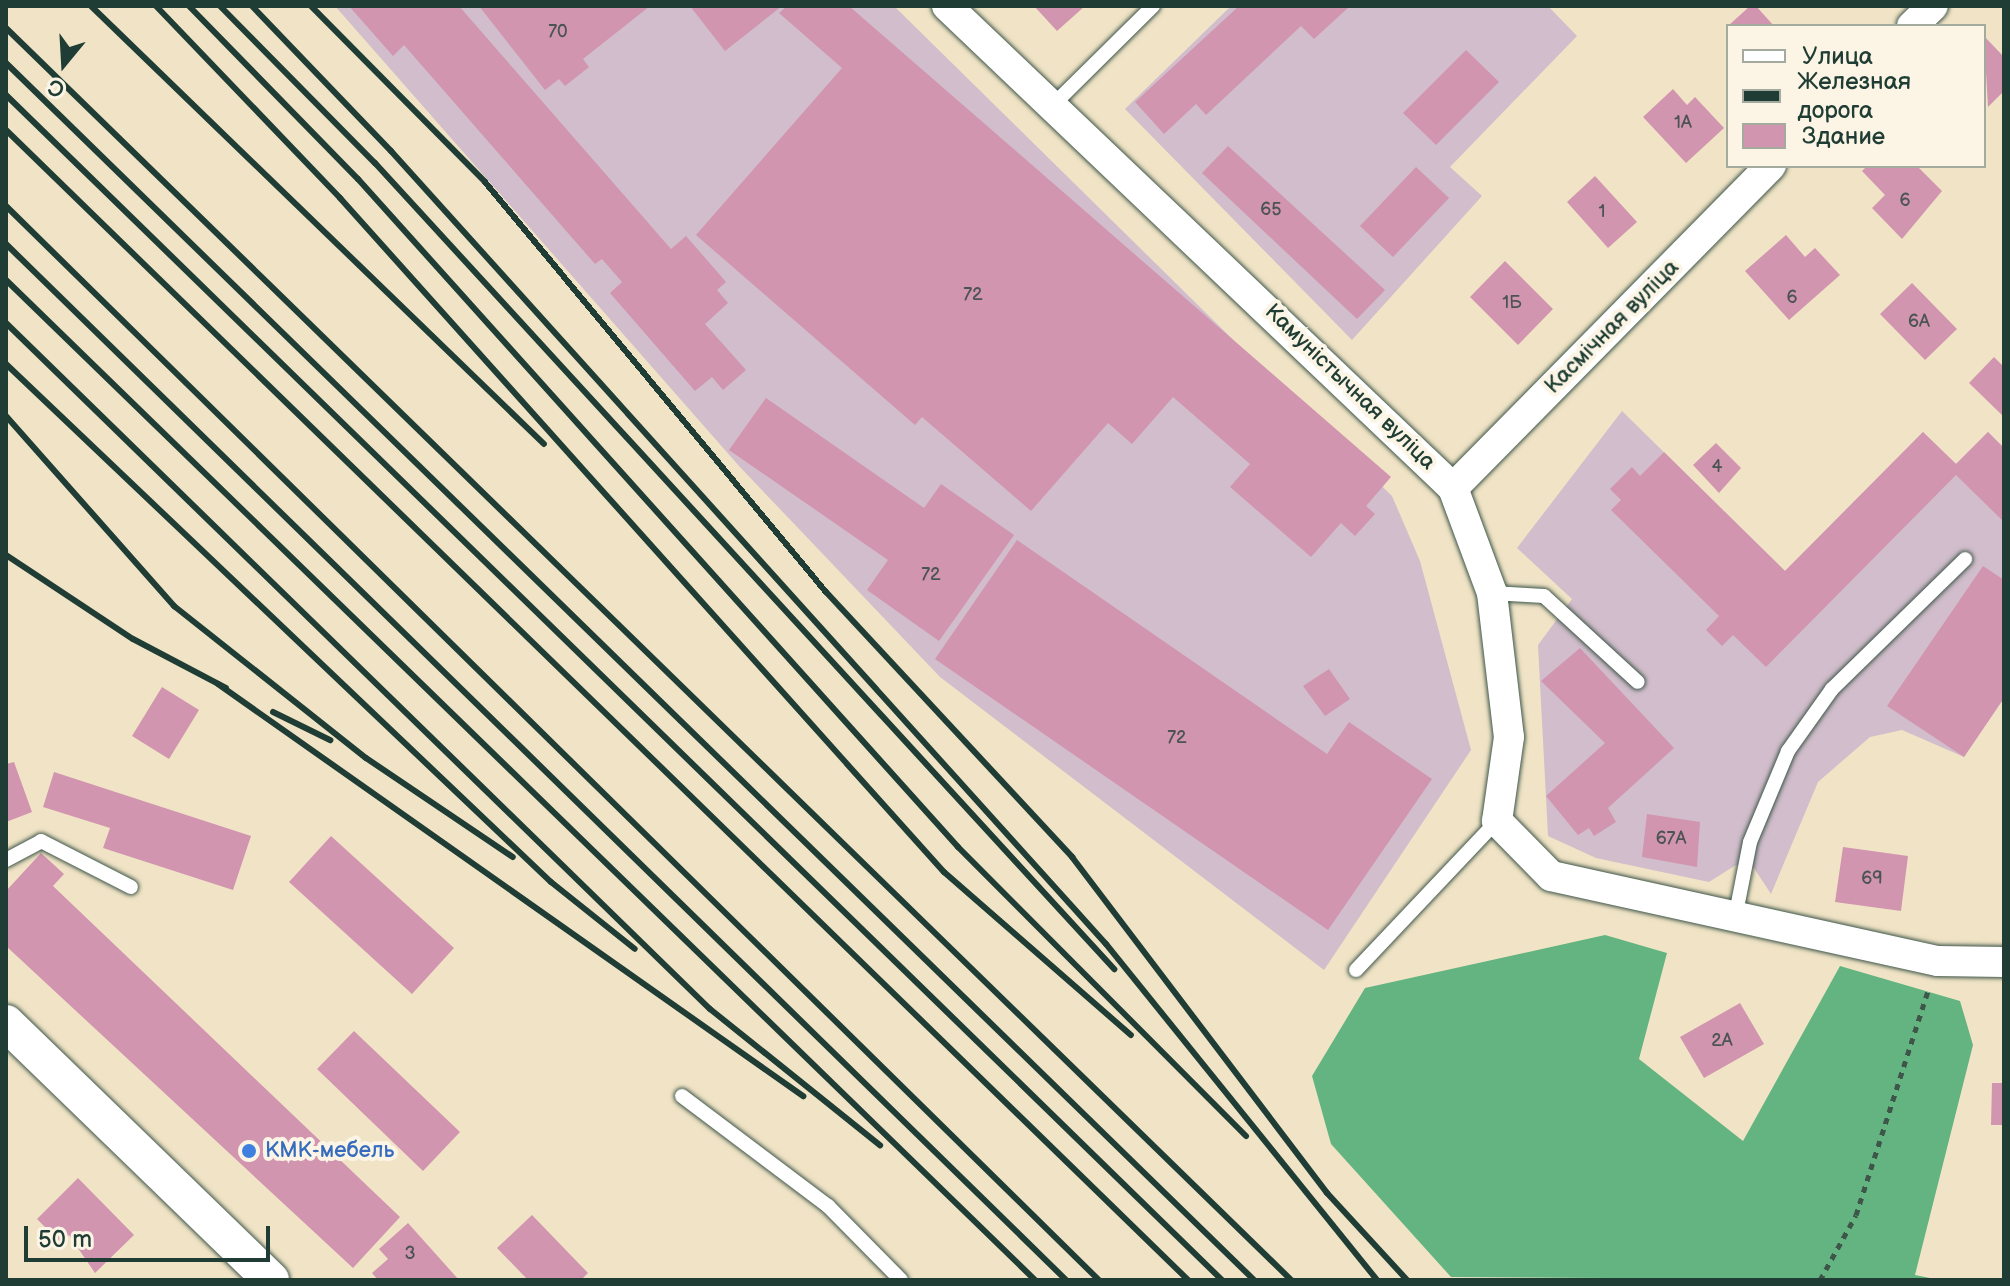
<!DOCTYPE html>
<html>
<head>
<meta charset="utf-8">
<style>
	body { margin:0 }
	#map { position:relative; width:2010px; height:1286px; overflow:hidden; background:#f1e4c6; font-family:"Balsamiq Sans",sans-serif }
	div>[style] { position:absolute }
	.industrial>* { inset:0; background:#d1bdcb }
	.forest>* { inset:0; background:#63b480 }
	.building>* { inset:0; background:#d195af }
	.path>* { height:5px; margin-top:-2.5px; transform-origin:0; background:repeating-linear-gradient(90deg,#3e564a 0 6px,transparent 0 12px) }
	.roads { filter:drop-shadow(0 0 2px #3e564a) drop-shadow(0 0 2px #3e564a) }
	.service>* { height:14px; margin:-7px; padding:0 7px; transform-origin:7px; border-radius:7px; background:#fff }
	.minor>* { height:30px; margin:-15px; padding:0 15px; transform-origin:15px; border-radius:15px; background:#fff }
	.tertiary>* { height:36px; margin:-18px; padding:0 18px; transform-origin:18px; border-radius:18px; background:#fff }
	.rail>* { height:6px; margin:-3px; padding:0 3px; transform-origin:3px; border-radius:3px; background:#1f3d34 }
	.dots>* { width:22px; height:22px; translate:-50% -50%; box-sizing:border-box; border:4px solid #fcf5e5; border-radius:50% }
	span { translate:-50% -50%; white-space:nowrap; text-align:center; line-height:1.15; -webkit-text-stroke:8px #fcf5e5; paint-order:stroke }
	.number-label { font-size:18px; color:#4c5353 }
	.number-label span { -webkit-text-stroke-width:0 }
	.street-label { font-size:22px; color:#1f3d34 }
	.shop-label { font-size:22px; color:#366cbe }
	.left { translate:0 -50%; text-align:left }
	.frame { position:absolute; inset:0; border:8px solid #1f3d34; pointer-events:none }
	.legend { position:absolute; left:1726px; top:24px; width:260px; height:144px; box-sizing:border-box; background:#fcf5e5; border:2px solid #a4ab9e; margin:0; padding:10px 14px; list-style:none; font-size:24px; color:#1f3d34 }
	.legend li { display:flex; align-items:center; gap:16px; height:40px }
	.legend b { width:40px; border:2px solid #a4ab9e }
	.north { position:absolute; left:24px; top:24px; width:80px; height:80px; -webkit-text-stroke:6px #fcf5e5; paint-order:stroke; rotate:198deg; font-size:22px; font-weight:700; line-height:32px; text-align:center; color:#1f3d34 }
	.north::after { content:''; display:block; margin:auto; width:28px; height:36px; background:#1f3d34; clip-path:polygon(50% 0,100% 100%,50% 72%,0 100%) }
	.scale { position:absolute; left:24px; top:1226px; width:246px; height:36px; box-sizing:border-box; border:4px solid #1f3d34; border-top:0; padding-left:10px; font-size:24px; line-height:28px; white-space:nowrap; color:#1f3d34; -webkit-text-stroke:6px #fcf5e5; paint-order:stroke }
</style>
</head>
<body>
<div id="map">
	<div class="industrial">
		<div style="clip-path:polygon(335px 6px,894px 6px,1392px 496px,1420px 561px,1471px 750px,1324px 970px,940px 677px,739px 466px)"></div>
		<div style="clip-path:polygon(1231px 6px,1548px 6px,1577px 36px,1450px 167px,1482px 196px,1352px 340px,1125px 109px)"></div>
		<div style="clip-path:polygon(1622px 411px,1785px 571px,1923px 432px,1956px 464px,1988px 432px,2004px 448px,2004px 698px,1964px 757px,1902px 730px,1870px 737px,1818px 782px,1771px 894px,1754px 868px,1736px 865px,1709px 882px,1596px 858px,1548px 836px,1538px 645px,1572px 599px,1517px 548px)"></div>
	</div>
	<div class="forest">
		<div style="clip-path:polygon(1605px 935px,1667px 953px,1639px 1059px,1743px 1141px,1840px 966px,1960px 1001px,1973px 1045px,1915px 1275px,1940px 1280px,1451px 1277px,1331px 1144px,1312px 1076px,1365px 988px)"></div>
	</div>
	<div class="building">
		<div style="clip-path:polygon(349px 6px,459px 6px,671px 249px,686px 236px,726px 282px,717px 290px,728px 303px,705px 324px,746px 370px,723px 390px,712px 377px,695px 391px,610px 293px,622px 282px,602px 259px,595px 264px,404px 45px,393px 56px)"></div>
		<div style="clip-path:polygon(479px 6px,650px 6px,583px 59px,589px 67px,565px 86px,559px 79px,545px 90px)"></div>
		<div style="clip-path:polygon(690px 6px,782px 6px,725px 51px)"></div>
		<div style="clip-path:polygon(787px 6px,849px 6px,1391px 477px,1366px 506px,1375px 514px,1355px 536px,1341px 523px,1311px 557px,1230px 487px,1250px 464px,1173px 397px,1132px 444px,1108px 423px,1031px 511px,922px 417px,915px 425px,696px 235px,842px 68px,779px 13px)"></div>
		<div style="clip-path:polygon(1034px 6px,1085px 6px,1057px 31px)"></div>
		<div style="clip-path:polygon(1239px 6px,1350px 6px,1314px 39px,1301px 26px,1206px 115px,1196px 104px,1164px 134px,1135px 102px)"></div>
		<div style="clip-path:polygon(1750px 6px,1756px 6px,1774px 26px,1728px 26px)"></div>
		<div style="clip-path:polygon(1984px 36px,2004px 57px,2004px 91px,1988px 107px)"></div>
		<div style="clip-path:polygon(1466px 50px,1499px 82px,1436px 145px,1403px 113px)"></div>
		<div style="clip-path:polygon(1673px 89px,1687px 105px,1695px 97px,1724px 128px,1686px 163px,1643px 117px)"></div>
		<div style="clip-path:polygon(1228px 146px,1385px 290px,1357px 319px,1202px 173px)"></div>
		<div style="clip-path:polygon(1867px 166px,1917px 166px,1942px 191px,1902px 239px,1872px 208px,1885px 195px,1862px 171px)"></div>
		<div style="clip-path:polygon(1416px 167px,1449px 198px,1393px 257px,1360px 226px)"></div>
		<div style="clip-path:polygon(1595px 176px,1637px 222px,1608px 248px,1567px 202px)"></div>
		<div style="clip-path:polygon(1786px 235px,1805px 257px,1815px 248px,1840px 275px,1789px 320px,1745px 271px)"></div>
		<div style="clip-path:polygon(1505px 261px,1553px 309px,1518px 345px,1470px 297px)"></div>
		<div style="clip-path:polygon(1912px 283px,1957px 329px,1925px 360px,1880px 314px)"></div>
		<div style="clip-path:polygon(1994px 357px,2004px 367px,2004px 417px,1969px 383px)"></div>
		<div style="clip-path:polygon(766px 398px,924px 508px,941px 484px,1014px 535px,939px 641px,867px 590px,888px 560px,729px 450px)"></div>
		<div style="clip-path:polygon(1923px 432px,1956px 464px,1988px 432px,2004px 448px,2004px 522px,1956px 475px,1766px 667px,1733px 635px,1722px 646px,1706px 630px,1719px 616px,1611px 510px,1621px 500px,1610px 489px,1632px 467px,1640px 476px,1664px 452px,1785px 571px)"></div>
		<div style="clip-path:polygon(1716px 443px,1741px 468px,1719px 493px,1693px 465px)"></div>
		<div style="clip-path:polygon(1017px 540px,1327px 754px,1349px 722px,1432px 779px,1328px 930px,935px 659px)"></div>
		<div style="clip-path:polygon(1983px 566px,2004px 580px,2004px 698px,1964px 757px,1887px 706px)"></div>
		<div style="clip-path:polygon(1580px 648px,1674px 748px,1608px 808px,1616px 822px,1594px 836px,1589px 828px,1578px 835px,1546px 796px,1605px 743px,1541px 681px)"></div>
		<div style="clip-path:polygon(1329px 669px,1350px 699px,1325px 716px,1303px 686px)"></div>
		<div style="clip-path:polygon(162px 687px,199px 710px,169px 759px,132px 736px)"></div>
		<div style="clip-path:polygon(14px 762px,32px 812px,6px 822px,6px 764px)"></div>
		<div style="clip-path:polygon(54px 772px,251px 836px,233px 890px,103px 848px,110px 828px,43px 807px)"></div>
		<div style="clip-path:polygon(1647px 814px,1700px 822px,1697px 867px,1642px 857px)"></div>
		<div style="clip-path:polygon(331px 836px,454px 948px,412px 994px,289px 882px)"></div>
		<div style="clip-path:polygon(1843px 847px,1908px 856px,1901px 911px,1835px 902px)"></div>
		<div style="clip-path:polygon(41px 853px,64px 874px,53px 886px,400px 1217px,353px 1268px,6px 946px,6px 891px)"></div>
		<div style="clip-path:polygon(1740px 1003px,1764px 1044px,1704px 1078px,1680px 1037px)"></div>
		<div style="clip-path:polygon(354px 1031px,460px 1132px,423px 1171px,317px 1069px)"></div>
		<div style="clip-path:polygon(1992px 1083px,2004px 1083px,2004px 1125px,1991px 1125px)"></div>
		<div style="clip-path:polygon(78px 1178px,134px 1235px,95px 1273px,69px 1235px,61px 1243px,37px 1219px)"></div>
		<div style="clip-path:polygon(532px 1215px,588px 1273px,581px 1280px,528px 1280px,497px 1248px)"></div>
		<div style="clip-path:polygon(408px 1223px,459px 1280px,378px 1280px,372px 1273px,388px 1259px,379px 1249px)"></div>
	</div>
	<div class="path">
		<div style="left:1820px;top:1280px;width:74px;rotate:-61deg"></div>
		<div style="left:1856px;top:1215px;width:238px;rotate:-72.2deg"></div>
	</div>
	<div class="roads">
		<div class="service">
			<div style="left:1052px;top:106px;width:142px;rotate:-44.7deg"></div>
			<div style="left:1492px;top:593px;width:52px;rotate:3.3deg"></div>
			<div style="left:1544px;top:596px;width:127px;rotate:42.5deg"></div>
			<div style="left:6px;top:860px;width:40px;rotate:-28deg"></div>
			<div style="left:41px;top:841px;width:101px;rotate:27.1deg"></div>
			<div style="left:1735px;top:918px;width:77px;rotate:-78.8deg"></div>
			<div style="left:1750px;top:842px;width:99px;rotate:-67.3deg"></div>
			<div style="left:1788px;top:751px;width:76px;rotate:-54.6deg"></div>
			<div style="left:1832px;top:689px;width:186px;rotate:-44.3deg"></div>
			<div style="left:1356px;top:970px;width:205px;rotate:-46.6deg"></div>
			<div style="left:682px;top:1096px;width:183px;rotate:37deg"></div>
			<div style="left:828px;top:1206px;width:104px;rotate:45.4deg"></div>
		</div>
		<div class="minor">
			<div style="left:947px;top:6px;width:699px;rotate:43.61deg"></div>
			<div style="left:1453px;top:488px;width:112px;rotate:69.6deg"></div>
			<div style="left:1492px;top:593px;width:145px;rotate:83.3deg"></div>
			<div style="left:1509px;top:737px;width:85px;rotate:98.1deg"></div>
			<div style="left:1497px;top:821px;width:77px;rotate:45.5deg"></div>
			<div style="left:1551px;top:876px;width:396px;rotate:12.4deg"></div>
			<div style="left:1938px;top:961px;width:66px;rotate:0.9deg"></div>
			<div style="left:1912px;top:26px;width:29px;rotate:-44deg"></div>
			<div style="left:1453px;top:488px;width:453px;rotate:-45.4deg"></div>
		</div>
		<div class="tertiary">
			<div style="left:6px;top:1023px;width:369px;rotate:44.1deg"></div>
		</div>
	</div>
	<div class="rail">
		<div style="left:91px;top:6px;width:630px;rotate:44.04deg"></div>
		<div style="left:156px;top:6px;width:266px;rotate:46.2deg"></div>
		<div style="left:340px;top:198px;width:905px;rotate:48.14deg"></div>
		<div style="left:944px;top:872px;width:248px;rotate:41.1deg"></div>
		<div style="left:189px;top:6px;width:242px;rotate:45.7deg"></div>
		<div style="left:358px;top:179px;width:898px;rotate:48.07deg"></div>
		<div style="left:958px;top:847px;width:408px;rotate:45.1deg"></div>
		<div style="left:220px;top:6px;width:221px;rotate:45.4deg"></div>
		<div style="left:375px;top:163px;width:1094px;rotate:47.48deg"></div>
		<div style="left:252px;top:6px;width:201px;rotate:46.2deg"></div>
		<div style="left:391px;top:151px;width:1068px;rotate:47.96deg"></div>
		<div style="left:1106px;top:944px;width:432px;rotate:51.1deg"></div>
		<div style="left:311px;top:6px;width:247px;rotate:45.3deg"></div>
		<div style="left:485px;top:182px;width:533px;rotate:50.25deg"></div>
		<div style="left:826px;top:592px;width:362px;rotate:47.1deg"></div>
		<div style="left:1072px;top:857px;width:422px;rotate:52.8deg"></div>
		<div style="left:1327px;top:1193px;width:118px;rotate:47.4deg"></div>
		<div style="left:6px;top:28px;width:1794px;rotate:44.25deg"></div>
		<div style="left:6px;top:63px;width:1743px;rotate:44.28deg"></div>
		<div style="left:6px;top:95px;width:1698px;rotate:44.26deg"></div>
		<div style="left:6px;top:130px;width:1649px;rotate:44.21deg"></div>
		<div style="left:6px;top:206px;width:1532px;rotate:44.5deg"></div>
		<div style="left:6px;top:244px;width:1482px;rotate:44.34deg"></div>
		<div style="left:6px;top:280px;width:1435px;rotate:44.18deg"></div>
		<div style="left:6px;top:323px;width:983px;rotate:44.26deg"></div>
		<div style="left:710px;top:1009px;width:218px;rotate:38.7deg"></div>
		<div style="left:6px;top:364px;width:752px;rotate:43.55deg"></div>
		<div style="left:551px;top:882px;width:107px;rotate:38.6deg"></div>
		<div style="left:6px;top:416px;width:254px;rotate:48.5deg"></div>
		<div style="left:174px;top:606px;width:245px;rotate:38.4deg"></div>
		<div style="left:366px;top:758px;width:177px;rotate:34deg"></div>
		<div style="left:6px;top:555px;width:152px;rotate:33.5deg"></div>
		<div style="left:133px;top:639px;width:105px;rotate:27.8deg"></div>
		<div style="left:218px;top:684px;width:716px;rotate:35.16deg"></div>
		<div style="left:273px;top:712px;width:64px;rotate:26.2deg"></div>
	</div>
	<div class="dots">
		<div style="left:249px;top:1151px;background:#3f7fe0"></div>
	</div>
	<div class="number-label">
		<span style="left:558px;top:32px">70</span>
		<span style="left:1683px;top:123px">1А</span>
		<span style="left:1905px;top:201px">6</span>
		<span style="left:1271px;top:210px">65</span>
		<span style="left:1602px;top:212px">1</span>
		<span style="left:973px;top:295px">72</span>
		<span style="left:1792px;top:298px">6</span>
		<span style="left:1512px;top:303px">1Б</span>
		<span style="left:1919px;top:322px">6А</span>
		<span style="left:1717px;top:467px">4</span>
		<span style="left:931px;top:575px">72</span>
		<span style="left:1177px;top:738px">72</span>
		<span style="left:1671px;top:839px">67А</span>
		<span style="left:1872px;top:879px">69</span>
		<span style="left:1722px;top:1041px">2А</span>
		<span style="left:410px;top:1254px">3</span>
	</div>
	<div class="street-label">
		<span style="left:1612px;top:327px;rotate:-45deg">Касмічная вуліца</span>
		<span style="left:1350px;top:387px;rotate:44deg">Камуністычная вуліца</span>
	</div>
	<div class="shop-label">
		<span class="left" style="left:265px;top:1151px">КМК-мебель</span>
	</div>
	<div class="frame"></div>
	<ul class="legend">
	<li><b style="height:10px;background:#fff"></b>Улица</li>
	<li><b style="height:10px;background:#1f3d34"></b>Железная дорога</li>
	<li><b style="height:22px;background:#d195af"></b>Здание</li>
	</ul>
	<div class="north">С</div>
	<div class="scale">50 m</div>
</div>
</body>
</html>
